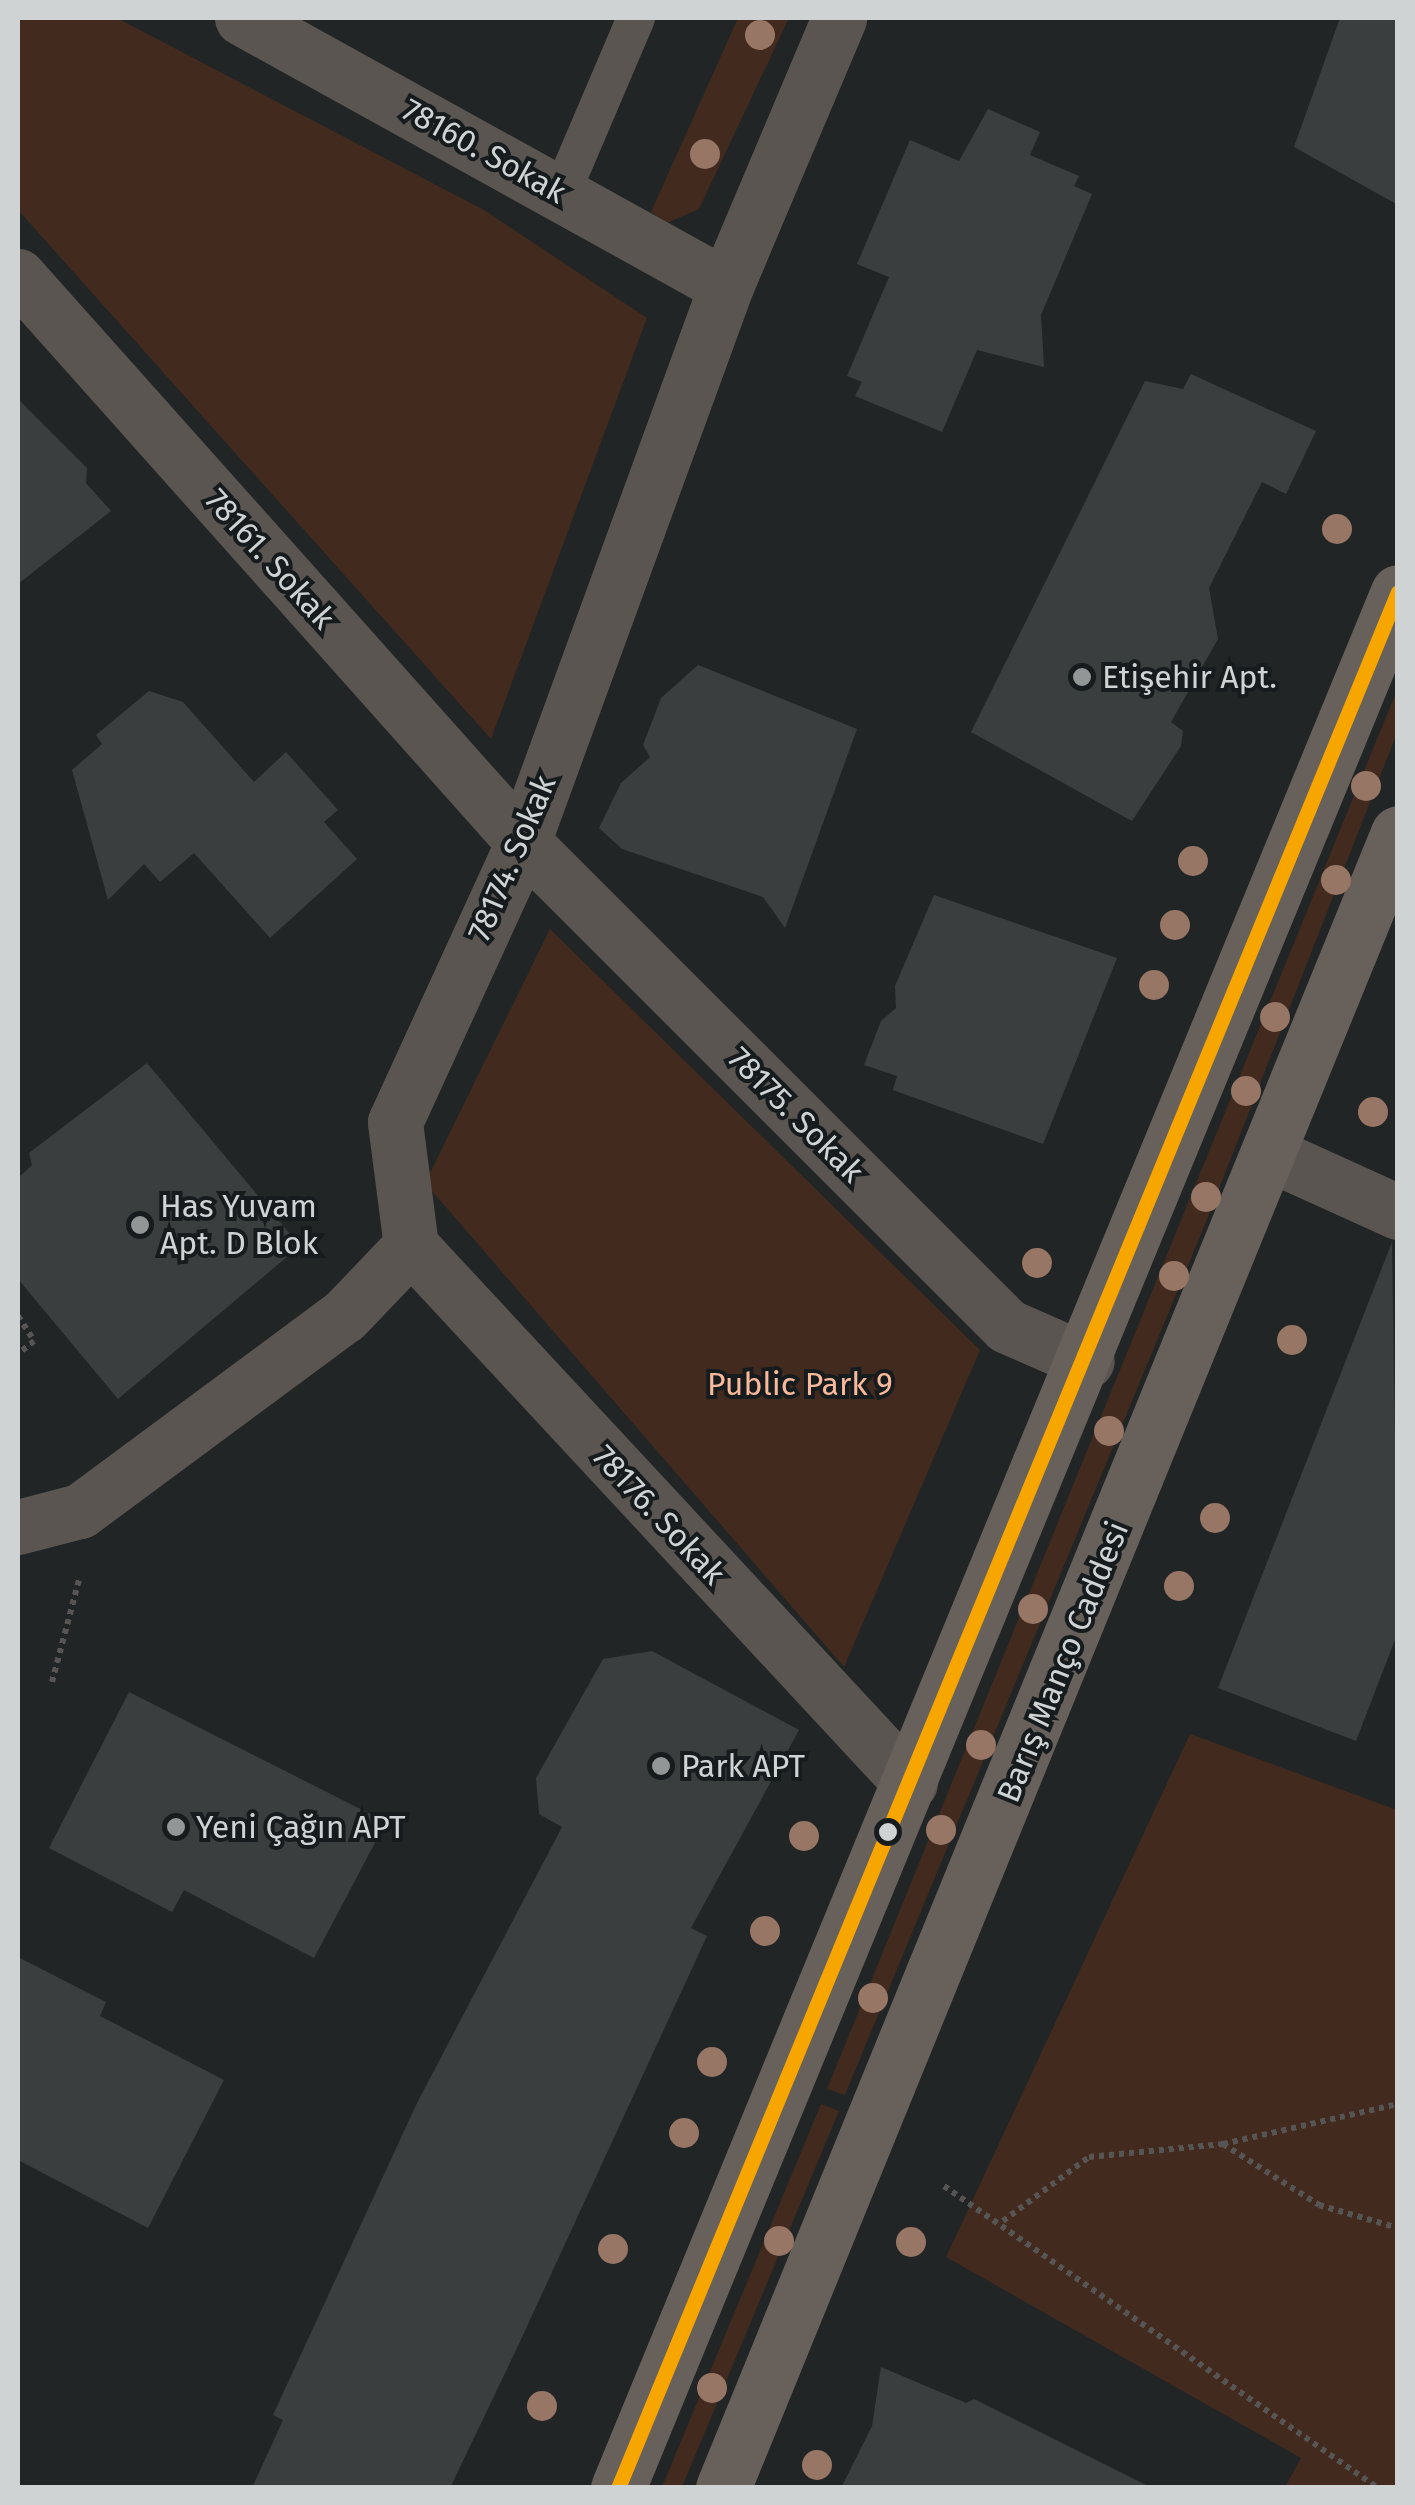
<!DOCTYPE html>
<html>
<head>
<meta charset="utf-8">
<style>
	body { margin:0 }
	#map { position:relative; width:1415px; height:2505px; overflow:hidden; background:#212525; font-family:"Fira Sans",sans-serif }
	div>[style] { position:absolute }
	.green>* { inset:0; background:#422a1f }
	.building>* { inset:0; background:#3b3e3e }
	.path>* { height:6px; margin-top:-3px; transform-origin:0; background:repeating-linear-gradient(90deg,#575553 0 5px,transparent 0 10px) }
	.lane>* { height:38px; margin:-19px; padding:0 19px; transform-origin:19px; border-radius:19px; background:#5b5551 }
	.street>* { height:55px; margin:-27.5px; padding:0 27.5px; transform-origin:27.5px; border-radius:27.5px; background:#5b5551 }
	.secondary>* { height:55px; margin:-27.5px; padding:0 27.5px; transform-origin:27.5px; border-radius:27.5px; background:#67605b }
	.bus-1>* { height:15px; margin:-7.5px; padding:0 7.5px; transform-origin:7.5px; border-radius:7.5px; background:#f7a600 }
	.trees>* { width:30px; height:30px; margin:-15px; border-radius:50%; background:#987666 }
	.dots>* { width:28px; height:28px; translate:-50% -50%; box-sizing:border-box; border:5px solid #161c1e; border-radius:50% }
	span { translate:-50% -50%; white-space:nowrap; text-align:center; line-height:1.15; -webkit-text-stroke:8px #161c1e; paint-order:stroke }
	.street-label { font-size:32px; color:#cfd3d4 }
	.poi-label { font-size:32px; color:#cfd3d4 }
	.left { translate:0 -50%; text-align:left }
	.park-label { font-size:32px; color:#fab99b }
	.frame { position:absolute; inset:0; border:20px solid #cfd3d4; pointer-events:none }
</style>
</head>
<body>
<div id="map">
	<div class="green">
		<div style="clip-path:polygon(18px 18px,117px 18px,484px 210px,647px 318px,491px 739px,18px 210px)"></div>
		<div style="clip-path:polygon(738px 18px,789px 18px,699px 209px,667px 223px,651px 212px)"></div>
		<div style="clip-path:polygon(1397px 690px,1397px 733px,1206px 1222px,845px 2095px,827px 2089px)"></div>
		<div style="clip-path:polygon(550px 929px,980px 1350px,844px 1667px,425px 1183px)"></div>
		<div style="clip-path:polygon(1190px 1734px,1397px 1810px,1397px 2487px,1285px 2487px,1301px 2458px,946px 2257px)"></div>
		<div style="clip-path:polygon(821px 2104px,839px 2111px,682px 2487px,662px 2487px)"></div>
	</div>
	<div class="building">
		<div style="clip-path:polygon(1340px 18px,1398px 18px,1398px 205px,1294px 147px)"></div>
		<div style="clip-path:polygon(988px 109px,1040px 132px,1030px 155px,1079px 176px,1074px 186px,1092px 194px,1041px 315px,1044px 367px,977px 350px,942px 432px,855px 396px,862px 382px,847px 376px,889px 277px,857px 264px,910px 140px,959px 161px)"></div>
		<div style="clip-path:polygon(1191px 374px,1316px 431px,1286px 494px,1262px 482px,1209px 588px,1218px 639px,1171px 722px,1183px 731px,1181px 746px,1132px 821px,971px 732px,1145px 381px,1183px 389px)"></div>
		<div style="clip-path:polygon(18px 399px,87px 468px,86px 483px,111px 511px,18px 584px)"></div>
		<div style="clip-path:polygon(698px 665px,857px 729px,785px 928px,763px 897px,622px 849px,599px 828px,621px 783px,650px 757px,643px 745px,661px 698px)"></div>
		<div style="clip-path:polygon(149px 691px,183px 702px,254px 782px,286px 752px,338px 810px,324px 822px,357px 859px,270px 938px,194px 853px,160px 882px,144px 864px,108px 900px,72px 770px,102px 744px,96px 735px)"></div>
		<div style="clip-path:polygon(934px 895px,1117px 958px,1043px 1144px,893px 1090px,897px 1076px,864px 1065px,881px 1021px,896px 1008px,895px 986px)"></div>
		<div style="clip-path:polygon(147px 1063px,300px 1246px,118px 1399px,18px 1279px,18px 1178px,32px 1165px,29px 1153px)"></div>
		<div style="clip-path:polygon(1392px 1242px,1398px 1632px,1356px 1741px,1218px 1688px)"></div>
		<div style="clip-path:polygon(652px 1651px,799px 1730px,691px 1928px,707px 1936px,517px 2348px,450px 2488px,252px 2488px,283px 2420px,273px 2415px,417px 2103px,562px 1827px,539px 1814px,536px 1778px,603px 1659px)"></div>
		<div style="clip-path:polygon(129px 1692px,386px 1822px,314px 1958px,184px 1890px,172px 1912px,49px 1848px)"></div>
		<div style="clip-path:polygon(18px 1957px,106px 2002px,100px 2016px,224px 2080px,148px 2228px,18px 2160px)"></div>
		<div style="clip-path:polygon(881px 2367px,966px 2403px,974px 2399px,1152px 2488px,841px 2488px,872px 2426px)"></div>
	</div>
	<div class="path">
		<div style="left:18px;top:1316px;width:30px;rotate:57deg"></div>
		<div style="left:34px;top:1341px;width:21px;rotate:141deg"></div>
		<div style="left:52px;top:1682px;width:106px;rotate:-75.2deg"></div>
		<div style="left:1223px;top:2144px;width:180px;rotate:-12.9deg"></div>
		<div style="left:944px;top:2186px;width:529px;rotate:34.83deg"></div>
		<div style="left:1003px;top:2221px;width:107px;rotate:-36.7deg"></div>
		<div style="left:1089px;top:2157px;width:135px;rotate:-5.5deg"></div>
		<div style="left:1223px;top:2144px;width:114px;rotate:32.4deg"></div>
		<div style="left:1319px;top:2205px;width:82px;rotate:16.2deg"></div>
	</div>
	<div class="lane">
		<div style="left:561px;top:194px;width:191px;rotate:-66.9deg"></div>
	</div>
	<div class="street">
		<div style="left:242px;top:18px;width:553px;rotate:28.97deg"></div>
		<div style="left:18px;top:276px;width:759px;rotate:48.26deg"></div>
		<div style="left:523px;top:842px;width:684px;rotate:45deg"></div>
		<div style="left:1007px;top:1326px;width:87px;rotate:23.6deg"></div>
		<div style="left:1270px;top:1154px;width:141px;rotate:24.4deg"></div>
		<div style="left:411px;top:1246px;width:733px;rotate:47.1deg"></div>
		<div style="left:18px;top:1527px;width:64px;rotate:-14.5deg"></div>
		<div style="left:80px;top:1511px;width:328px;rotate:-36.5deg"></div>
		<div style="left:344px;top:1316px;width:97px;rotate:-46.3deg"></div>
		<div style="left:411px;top:1246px;width:125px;rotate:-97.4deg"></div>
		<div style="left:395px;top:1122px;width:308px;rotate:-65.4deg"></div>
		<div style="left:523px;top:842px;width:592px;rotate:-69.94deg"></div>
		<div style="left:726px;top:286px;width:291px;rotate:-67.1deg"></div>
	</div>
	<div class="secondary">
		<div style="left:618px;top:2488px;width:2050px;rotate:-67.64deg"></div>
		<div style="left:723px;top:2488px;width:1787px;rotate:-67.81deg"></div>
	</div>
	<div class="bus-1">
		<div style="left:618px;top:2488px;width:2050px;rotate:-67.64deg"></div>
	</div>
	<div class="trees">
		<div style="left:760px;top:35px"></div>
		<div style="left:705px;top:154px"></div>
		<div style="left:1337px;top:529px"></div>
		<div style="left:1366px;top:786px"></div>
		<div style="left:1193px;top:861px"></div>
		<div style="left:1336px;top:880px"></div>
		<div style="left:1175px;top:925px"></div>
		<div style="left:1154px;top:985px"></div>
		<div style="left:1275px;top:1017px"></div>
		<div style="left:1246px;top:1091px"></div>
		<div style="left:1373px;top:1112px"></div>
		<div style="left:1206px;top:1197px"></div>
		<div style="left:1037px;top:1263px"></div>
		<div style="left:1174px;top:1276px"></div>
		<div style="left:1292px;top:1340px"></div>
		<div style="left:1109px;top:1431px"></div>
		<div style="left:1215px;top:1518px"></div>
		<div style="left:1179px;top:1586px"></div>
		<div style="left:1033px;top:1609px"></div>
		<div style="left:981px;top:1745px"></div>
		<div style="left:941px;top:1830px"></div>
		<div style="left:804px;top:1836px"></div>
		<div style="left:765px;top:1931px"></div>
		<div style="left:873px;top:1998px"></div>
		<div style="left:712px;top:2062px"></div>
		<div style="left:684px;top:2133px"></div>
		<div style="left:779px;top:2241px"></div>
		<div style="left:911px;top:2242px"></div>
		<div style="left:613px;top:2249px"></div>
		<div style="left:712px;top:2388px"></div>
		<div style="left:542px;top:2406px"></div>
		<div style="left:817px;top:2465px"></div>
	</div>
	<div class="dots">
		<div style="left:1082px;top:677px;background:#929697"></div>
		<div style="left:140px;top:1225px;background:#929697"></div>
		<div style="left:661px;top:1766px;background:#929697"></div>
		<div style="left:176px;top:1827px;background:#929697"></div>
		<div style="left:888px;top:1832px;background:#cfd3d4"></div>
	</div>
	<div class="street-label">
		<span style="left:484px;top:151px;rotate:29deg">78160. Sokak</span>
		<span style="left:270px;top:559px;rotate:48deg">78161. Sokak</span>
		<span style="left:512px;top:858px;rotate:-67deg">78174. Sokak</span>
		<span style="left:796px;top:1115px;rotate:45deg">78175. Sokak</span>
		<span style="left:659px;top:1515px;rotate:47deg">78176. Sokak</span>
		<span style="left:1063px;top:1662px;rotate:-68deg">Barış Manço Caddesi</span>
	</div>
	<div class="poi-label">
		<span class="left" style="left:1102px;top:677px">Etişehir Apt.</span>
		<span class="left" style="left:160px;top:1225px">Has Yuvam<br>Apt. D Blok</span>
		<span class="left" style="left:681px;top:1766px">Park APT</span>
		<span class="left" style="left:196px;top:1827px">Yeni Çağın APT</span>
	</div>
	<div class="park-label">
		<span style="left:800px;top:1384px">Public Park 9</span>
	</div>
	<div class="frame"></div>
</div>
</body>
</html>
